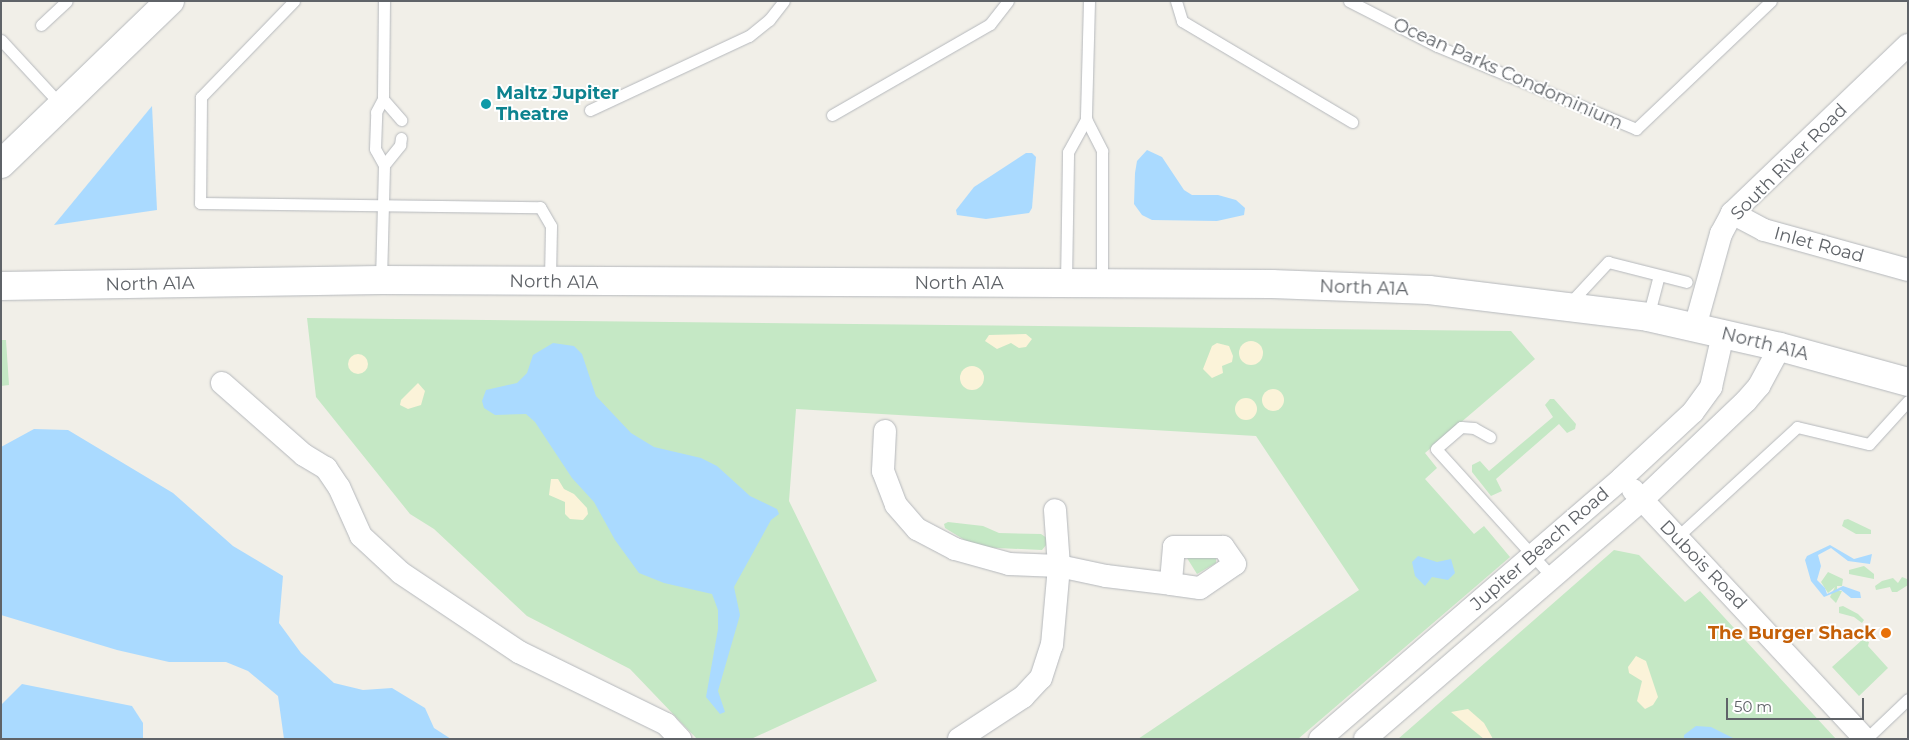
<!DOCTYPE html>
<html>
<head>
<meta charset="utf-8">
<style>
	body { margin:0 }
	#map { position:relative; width:1909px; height:740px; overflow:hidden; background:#f1efe8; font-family:Montserrat,sans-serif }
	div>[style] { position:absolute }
	.green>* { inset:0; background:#c5e8c5 }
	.sand>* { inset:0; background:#fbf3d9 }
	.round { border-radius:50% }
	.water>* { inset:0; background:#aadaff }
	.roads { filter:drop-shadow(0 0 1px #b5b8bc) drop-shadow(0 0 1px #b5b8bc) }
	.service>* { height:11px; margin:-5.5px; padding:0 5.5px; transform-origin:5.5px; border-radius:5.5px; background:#fff }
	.minor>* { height:22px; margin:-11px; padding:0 11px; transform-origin:11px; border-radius:11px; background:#fff }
	.tertiary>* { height:28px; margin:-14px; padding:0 14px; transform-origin:14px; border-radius:14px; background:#fff }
	.dots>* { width:14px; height:14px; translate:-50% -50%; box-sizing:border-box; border:2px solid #fff; border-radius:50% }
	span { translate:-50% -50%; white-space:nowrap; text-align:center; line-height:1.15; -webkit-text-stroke:4px #fff; paint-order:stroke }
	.street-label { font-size:18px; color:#5f6368 }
	.culture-label { font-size:18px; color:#0d838f; font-weight:700 }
	.left { translate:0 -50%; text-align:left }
	.food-label { font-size:18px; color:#c56008; font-weight:700 }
	.right { translate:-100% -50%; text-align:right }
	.frame { position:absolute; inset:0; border:2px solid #5f6368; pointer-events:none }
	.scale { position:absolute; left:1726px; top:698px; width:138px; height:22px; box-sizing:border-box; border:2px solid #5f6368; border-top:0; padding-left:6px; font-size:15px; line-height:18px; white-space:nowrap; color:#5f6368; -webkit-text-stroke:4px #fff; paint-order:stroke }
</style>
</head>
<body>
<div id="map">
	<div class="green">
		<div style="clip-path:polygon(307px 318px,1511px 331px,1535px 359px,1425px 453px,1437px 468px,1425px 479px,1474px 534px,1484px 526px,1510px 557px,1298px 739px,1138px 739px,1359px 590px,1256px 436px,796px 409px,789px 501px,877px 681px,751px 739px,697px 739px,630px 669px,527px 616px,434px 529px,410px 514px,316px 397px)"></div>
		<div style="clip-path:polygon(1px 340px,6px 340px,9px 385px,1px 386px)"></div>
		<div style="clip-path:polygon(1550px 399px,1554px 399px,1576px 424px,1575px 429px,1567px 433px,1559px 424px,1496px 479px,1502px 491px,1491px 496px,1472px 472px,1472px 465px,1480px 461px,1489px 471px,1553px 417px,1545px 405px)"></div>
		<div style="clip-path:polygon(1848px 519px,1871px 530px,1871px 534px,1856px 534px,1842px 526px,1844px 520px)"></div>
		<div style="clip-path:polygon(948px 522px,983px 526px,999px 533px,1041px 534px,1047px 538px,1047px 544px,1042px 550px,976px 547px,945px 528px,944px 524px)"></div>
		<div style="clip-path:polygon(1614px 550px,1639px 555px,1685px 602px,1700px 591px,1836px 739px,1398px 739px)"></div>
		<div style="clip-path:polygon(1216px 557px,1216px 563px,1197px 574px,1187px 558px)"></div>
		<div style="clip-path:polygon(1864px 566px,1874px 574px,1874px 579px,1849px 574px,1849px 570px)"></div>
		<div style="clip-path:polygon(1828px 572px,1843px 579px,1842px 586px,1837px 586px,1837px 591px,1842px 591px,1836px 603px,1830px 597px,1835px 587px,1828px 593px,1821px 582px)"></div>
		<div style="clip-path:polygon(1902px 577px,1907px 579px,1908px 585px,1897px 592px,1892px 592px,1890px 587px,1876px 590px,1875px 586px,1882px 581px,1893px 578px,1898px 583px)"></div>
		<div style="clip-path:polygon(1843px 606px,1858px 614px,1864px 620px,1862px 623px,1854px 617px,1839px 613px,1839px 607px)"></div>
		<div style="clip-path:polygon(1862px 640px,1869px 642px,1868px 646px,1888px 668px,1859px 696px,1832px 667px)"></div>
	</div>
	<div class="sand">
		<div style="clip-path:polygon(1026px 334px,1032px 339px,1026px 347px,1019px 348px,1011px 343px,997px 349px,985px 341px,989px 335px)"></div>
		<div class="round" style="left:1239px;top:341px;width:24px;height:24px"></div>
		<div style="clip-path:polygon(1217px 343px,1229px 346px,1233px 356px,1232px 362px,1222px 366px,1223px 373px,1212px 378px,1203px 369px,1212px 346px)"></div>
		<div class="round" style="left:348px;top:354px;width:20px;height:20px"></div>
		<div class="round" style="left:960px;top:366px;width:24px;height:24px"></div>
		<div style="clip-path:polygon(418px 383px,425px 391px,421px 405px,408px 409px,400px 405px,401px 400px)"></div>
		<div class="round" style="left:1262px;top:389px;width:22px;height:22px"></div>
		<div class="round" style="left:1235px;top:398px;width:22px;height:22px"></div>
		<div style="clip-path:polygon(551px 479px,558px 479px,564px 489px,574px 494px,587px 508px,588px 514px,583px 520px,570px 519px,565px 514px,565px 502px,549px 495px)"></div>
		<div style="clip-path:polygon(1636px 656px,1646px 661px,1658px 697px,1653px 705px,1645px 709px,1637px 701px,1642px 681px,1629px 673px,1628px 667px)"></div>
		<div style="clip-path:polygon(1468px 709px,1484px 723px,1493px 739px,1484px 739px,1451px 712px)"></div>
	</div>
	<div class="water">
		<div style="clip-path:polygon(152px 106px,157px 210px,54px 225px)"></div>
		<div style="clip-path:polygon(1147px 150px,1162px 157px,1184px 190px,1192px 195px,1218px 195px,1236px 200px,1245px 208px,1244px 215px,1217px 221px,1152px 220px,1142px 215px,1134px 204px,1135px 173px,1137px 161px)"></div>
		<div style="clip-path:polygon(1026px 153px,1032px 153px,1036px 157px,1032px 208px,1029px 213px,986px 219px,957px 215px,956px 210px,974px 187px)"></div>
		<div style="clip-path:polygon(553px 343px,574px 346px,582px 354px,596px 396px,631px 433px,654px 447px,701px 458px,717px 466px,750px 496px,777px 509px,779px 514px,771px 520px,734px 587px,740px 615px,718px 691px,725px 712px,720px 714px,706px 697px,718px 629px,718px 610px,712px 594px,664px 583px,639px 573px,615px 540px,594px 502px,572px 478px,535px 422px,526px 414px,495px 415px,484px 408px,482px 401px,486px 390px,517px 383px,527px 373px,533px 355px)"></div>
		<div style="clip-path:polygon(34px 429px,68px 430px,173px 493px,233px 546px,283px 576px,279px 623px,301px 653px,334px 683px,363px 690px,392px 688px,425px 708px,434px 728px,451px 739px,284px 739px,278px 696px,248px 671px,226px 662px,169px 662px,117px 650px,1px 615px,1px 447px)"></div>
		<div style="clip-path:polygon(1830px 545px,1854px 559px,1872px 554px,1870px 564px,1848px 561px,1831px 548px,1818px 555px,1821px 566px,1817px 580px,1825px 588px,1827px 594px,1843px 586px,1860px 592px,1861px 598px,1851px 598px,1841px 590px,1824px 597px,1811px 581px,1805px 560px,1807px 556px)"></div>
		<div style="clip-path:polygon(1418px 556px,1437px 562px,1451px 559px,1455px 573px,1448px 580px,1432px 577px,1425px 586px,1415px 576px,1412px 562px)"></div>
		<div style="clip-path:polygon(22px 684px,132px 706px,143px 723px,143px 739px,1px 739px,1px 705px)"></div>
		<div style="clip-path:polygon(1696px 726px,1711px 727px,1735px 739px,1684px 739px,1684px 735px)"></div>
	</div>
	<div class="roads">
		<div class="service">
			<div style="left:294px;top:1px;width:134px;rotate:134.1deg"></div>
			<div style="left:201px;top:97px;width:106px;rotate:90.5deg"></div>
			<div style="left:200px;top:203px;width:340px;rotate:0.7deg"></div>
			<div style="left:540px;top:207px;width:22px;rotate:60deg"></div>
			<div style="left:551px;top:226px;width:54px;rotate:91.1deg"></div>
			<div style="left:384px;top:1px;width:98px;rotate:90.6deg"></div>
			<div style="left:383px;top:99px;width:28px;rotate:49deg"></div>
			<div style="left:1089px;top:1px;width:118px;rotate:91.5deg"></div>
			<div style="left:1086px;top:119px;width:36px;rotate:63deg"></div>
			<div style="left:1102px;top:151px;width:132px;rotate:90deg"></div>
			<div style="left:1176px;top:1px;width:21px;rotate:73deg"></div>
			<div style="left:1182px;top:21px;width:198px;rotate:30.7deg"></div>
			<div style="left:1349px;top:1px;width:99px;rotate:27.1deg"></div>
			<div style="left:1437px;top:46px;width:216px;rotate:22.6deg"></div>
			<div style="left:1636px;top:129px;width:186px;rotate:-43.5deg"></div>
			<div style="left:41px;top:25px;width:35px;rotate:-43deg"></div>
			<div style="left:1px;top:40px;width:90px;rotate:47.3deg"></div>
			<div style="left:590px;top:110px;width:175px;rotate:-25deg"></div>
			<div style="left:749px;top:36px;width:26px;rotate:-39deg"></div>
			<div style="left:769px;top:20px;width:24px;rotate:-52deg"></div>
			<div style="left:832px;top:115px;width:182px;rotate:-29.9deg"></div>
			<div style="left:990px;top:24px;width:29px;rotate:-52deg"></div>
			<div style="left:384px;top:165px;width:26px;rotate:-51deg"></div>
			<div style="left:400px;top:145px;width:7px;rotate:-82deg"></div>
			<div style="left:381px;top:280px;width:115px;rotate:-88.5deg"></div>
			<div style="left:384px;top:165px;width:18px;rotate:-119deg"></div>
			<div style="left:375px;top:149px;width:37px;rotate:-88deg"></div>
			<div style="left:376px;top:112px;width:15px;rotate:-62deg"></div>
			<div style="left:1066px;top:283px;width:131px;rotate:-89.1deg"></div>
			<div style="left:1068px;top:152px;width:38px;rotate:-61deg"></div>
			<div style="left:1568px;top:305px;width:59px;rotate:-47.1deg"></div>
			<div style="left:1608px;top:262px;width:81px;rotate:14.2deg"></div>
			<div style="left:1648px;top:317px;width:43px;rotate:-75.3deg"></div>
			<div style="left:1490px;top:437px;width:18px;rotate:-151deg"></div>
			<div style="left:1474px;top:428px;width:13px;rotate:-176deg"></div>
			<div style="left:1461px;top:427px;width:33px;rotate:139deg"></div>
			<div style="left:1436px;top:449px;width:174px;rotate:47.8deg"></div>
			<div style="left:1676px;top:538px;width:164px;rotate:-42.5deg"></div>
			<div style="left:1797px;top:427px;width:74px;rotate:13.3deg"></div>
			<div style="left:1869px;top:444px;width:58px;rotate:-47.8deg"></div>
			<div style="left:1866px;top:739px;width:58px;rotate:-43.6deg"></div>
		</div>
		<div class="minor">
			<div style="left:1732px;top:213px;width:36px;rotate:28deg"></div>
			<div style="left:1764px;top:230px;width:149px;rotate:15.5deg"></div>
			<div style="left:1695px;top:327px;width:97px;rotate:-74.4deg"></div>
			<div style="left:1721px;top:234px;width:24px;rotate:-62deg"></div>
			<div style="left:1732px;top:213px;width:243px;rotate:-43.7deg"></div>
			<div style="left:222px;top:383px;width:109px;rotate:41.3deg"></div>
			<div style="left:304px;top:455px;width:26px;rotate:31deg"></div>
			<div style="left:326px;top:468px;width:23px;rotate:56deg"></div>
			<div style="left:339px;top:487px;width:54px;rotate:65.8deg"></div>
			<div style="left:361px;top:536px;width:54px;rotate:42.8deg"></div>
			<div style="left:401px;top:573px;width:142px;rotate:33.8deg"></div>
			<div style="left:519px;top:652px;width:164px;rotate:26.1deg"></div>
			<div style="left:666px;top:724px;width:21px;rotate:47deg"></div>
			<div style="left:885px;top:431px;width:40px;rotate:92.9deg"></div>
			<div style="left:883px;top:471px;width:36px;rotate:69deg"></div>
			<div style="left:896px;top:505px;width:32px;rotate:49deg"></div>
			<div style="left:917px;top:529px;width:43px;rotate:27.8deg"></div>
			<div style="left:955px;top:549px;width:56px;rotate:15.5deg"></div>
			<div style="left:1009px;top:564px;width:50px;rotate:2.3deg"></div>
			<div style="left:1059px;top:566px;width:48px;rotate:12deg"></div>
			<div style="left:1106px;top:576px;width:65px;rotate:7deg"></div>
			<div style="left:1171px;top:584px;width:29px;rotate:8deg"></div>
			<div style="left:1200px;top:588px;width:42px;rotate:-34.4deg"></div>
			<div style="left:1235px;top:564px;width:21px;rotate:-125deg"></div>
			<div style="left:1223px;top:547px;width:49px;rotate:180deg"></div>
			<div style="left:1174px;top:547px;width:37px;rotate:95deg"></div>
			<div style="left:1633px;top:490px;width:340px;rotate:47deg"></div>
			<div style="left:959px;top:739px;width:77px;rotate:-33.3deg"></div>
			<div style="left:1023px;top:697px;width:26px;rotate:-47deg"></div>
			<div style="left:1041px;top:678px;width:35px;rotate:-72deg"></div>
			<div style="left:1052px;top:645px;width:79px;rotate:-84.9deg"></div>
			<div style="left:1059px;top:566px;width:56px;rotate:-94.1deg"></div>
			<div style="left:1320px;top:739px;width:399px;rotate:-40.8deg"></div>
			<div style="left:1622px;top:478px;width:97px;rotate:-42.9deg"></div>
			<div style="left:1693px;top:412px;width:31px;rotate:-54deg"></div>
			<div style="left:1711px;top:387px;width:54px;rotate:-77.2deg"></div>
			<div style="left:1365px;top:739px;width:366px;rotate:-40.8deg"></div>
			<div style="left:1642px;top:500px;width:144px;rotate:-43.6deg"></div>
			<div style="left:1746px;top:401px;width:20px;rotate:-49deg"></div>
			<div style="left:1759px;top:386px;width:44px;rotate:-61.7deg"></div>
		</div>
		<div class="tertiary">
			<div style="left:1px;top:164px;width:235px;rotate:-44deg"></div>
			<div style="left:1px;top:286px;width:380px;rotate:-0.9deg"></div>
			<div style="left:381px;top:280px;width:891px;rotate:0.26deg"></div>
			<div style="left:1272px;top:284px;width:157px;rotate:2.2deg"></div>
			<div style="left:1429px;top:290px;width:221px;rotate:7deg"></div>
			<div style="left:1648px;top:317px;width:135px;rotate:12.8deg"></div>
			<div style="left:1780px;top:347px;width:133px;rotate:15.3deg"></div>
		</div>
	</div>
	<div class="dots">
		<div style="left:486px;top:104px;background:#0f9aa8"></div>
		<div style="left:1886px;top:633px;background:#e8710a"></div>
	</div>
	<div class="street-label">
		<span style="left:1508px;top:74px;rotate:24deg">Ocean Parks Condominium</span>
		<span style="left:1789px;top:162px;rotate:-45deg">South River Road</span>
		<span style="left:1819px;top:245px;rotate:15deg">Inlet Road</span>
		<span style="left:554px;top:282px;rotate:1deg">North A1A</span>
		<span style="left:959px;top:283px">North A1A</span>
		<span style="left:150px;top:284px;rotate:-1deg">North A1A</span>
		<span style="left:1364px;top:288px;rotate:2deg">North A1A</span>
		<span style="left:1765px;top:344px;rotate:14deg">North A1A</span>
		<span style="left:1540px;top:549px;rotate:-41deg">Jupiter Beach Road</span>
		<span style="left:1703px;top:565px;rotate:46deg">Dubois Road</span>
	</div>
	<div class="culture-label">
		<span class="left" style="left:496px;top:104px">Maltz Jupiter<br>Theatre</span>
	</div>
	<div class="food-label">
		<span class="right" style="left:1876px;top:633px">The Burger Shack</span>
	</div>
	<div class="frame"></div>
	<div class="scale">50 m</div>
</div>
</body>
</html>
